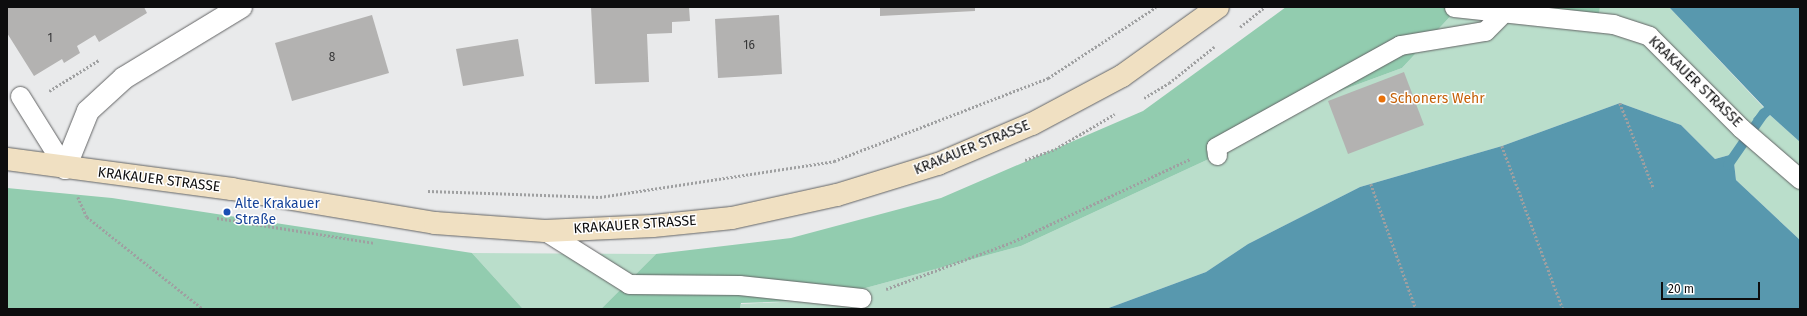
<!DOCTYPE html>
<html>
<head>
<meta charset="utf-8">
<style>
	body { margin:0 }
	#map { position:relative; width:1807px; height:316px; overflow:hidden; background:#e9eaeb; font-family:"Fira Sans",sans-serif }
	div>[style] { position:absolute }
	.green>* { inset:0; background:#badecb }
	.forest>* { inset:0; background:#92ccaf }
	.water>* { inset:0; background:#5898ae }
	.stream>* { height:10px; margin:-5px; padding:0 5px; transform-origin:5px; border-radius:5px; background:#5898ae }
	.building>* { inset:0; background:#b3b2b1 }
	.path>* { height:2.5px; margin-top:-1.25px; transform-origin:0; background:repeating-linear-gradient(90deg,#9fa0a1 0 2px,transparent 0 4px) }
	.roads { filter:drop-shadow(0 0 1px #636465) drop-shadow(0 0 1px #636465) }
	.lane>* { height:19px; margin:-9.5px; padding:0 9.5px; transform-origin:9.5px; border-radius:9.5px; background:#fff }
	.street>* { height:22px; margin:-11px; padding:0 11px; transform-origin:11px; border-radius:11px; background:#fff }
	.secondary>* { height:22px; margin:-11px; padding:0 11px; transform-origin:11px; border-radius:11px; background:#f0e0c2 }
	.dots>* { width:11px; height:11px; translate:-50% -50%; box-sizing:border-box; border:2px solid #fff; border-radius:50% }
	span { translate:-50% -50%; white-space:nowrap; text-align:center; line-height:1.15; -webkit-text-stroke:3px #fff; paint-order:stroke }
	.number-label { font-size:12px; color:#363637 }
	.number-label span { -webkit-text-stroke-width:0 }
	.street-label { font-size:14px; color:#0d0d0e }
	.food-label { font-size:14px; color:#c56008 }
	.left { translate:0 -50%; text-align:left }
	.transit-label { font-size:14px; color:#164399 }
	.frame { position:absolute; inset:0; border:8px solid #0d0d0e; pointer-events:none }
	.scale { position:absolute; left:1661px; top:282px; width:99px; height:18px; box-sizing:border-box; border:2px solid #0d0d0e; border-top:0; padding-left:5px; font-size:12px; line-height:14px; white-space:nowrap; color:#0d0d0e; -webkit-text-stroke:3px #fff; paint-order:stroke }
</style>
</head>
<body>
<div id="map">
	<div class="green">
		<div style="clip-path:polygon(1459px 7px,1549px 7px,1548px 14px,1597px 30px,1600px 7px,1669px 7px,1764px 108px,1753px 119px,1759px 125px,1770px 115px,1800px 142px,1800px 240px,1736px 180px,1733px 154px,1715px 159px,1681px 125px,1620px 103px,1502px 146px,1360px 187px,1248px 244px,1206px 272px,1106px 309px,740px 309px,741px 304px,821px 300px,1021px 246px,1265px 133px,1326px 96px,1402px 68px)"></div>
		<div style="clip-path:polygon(472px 253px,656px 254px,601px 309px,523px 309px)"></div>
	</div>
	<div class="forest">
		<div style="clip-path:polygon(1286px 7px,1459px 7px,1402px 68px,1326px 96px,1265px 133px,1021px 246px,821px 300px,741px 303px,740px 309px,601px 309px,656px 254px,791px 238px,941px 198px,1143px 111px)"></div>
		<div style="clip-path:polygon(1549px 7px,1600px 7px,1597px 31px,1548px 14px)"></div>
		<div style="clip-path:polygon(7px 188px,112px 198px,472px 253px,523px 309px,7px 309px)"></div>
	</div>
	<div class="water">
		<div style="clip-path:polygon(1669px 7px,1800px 7px,1800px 142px,1770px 115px,1759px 125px,1753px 119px,1764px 107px)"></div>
		<div style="clip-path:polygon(1620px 103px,1681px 125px,1715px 159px,1733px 154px,1736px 180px,1800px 240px,1800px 309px,1106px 309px,1206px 272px,1248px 244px,1360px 187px,1502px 146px)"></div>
	</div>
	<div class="stream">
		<div style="left:1728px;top:165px;width:63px;rotate:-55.3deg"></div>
	</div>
	<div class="building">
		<div style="clip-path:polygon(7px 7px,144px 7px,147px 13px,99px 42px,95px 35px,77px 46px,80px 53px,64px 63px,62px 59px,34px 76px,7px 33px)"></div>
		<div style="clip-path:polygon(591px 7px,689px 7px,690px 21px,672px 22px,672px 33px,647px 34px,649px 82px,595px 84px)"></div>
		<div style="clip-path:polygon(880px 7px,975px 7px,975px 11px,880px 16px)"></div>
		<div style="clip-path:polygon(372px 15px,389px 73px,292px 101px,275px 43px)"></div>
		<div style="clip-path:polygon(779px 15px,782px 74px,718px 78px,715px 19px)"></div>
		<div style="clip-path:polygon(518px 39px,524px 76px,463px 86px,456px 49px)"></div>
		<div style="clip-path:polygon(1404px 72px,1424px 125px,1348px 154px,1328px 101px)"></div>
	</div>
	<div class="path">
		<div style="left:1240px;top:27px;width:32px;rotate:-39deg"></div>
		<div style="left:49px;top:91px;width:59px;rotate:-31.8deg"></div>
		<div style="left:1144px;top:98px;width:29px;rotate:-31deg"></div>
		<div style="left:1169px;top:83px;width:58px;rotate:-38.7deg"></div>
		<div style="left:1620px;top:103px;width:92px;rotate:68.4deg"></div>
		<div style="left:1502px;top:146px;width:174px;rotate:69.5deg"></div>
		<div style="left:1025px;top:160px;width:32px;rotate:-20deg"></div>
		<div style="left:1055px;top:149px;width:69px;rotate:-30.3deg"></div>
		<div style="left:1371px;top:184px;width:133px;rotate:70.2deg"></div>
		<div style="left:428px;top:191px;width:172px;rotate:2deg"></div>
		<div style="left:600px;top:197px;width:237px;rotate:-8.7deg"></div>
		<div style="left:834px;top:161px;width:230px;rotate:-21.2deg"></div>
		<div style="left:1048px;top:78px;width:129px;rotate:-33.3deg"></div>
		<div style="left:78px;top:197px;width:22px;rotate:66deg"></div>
		<div style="left:87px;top:217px;width:148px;rotate:38.4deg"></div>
		<div style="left:217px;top:218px;width:159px;rotate:9deg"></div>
		<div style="left:886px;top:289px;width:132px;rotate:-20.4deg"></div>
		<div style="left:1010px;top:243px;width:199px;rotate:-25deg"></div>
	</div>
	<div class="roads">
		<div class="lane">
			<div style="left:1454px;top:7px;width:160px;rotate:6.1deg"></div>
			<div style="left:1613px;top:24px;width:38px;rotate:18deg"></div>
			<div style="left:1649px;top:36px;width:130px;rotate:45deg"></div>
			<div style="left:1741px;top:128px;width:78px;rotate:40.8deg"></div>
			<div style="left:20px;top:96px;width:85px;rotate:58deg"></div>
			<div style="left:1217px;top:155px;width:8px;rotate:-97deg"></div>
			<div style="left:1216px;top:147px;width:210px;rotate:-29deg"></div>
			<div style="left:1400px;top:45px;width:86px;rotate:-9.4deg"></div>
			<div style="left:1485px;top:31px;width:25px;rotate:-45deg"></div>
			<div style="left:545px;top:231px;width:99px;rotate:32.2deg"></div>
			<div style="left:629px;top:284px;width:110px;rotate:0.5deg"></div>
			<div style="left:739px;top:285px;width:123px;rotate:6.1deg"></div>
		</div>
		<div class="street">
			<div style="left:65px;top:168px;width:61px;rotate:-68deg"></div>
			<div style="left:88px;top:111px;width:49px;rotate:-42.5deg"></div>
			<div style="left:124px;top:78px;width:137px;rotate:-31.3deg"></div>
		</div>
		<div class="secondary">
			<div style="left:7px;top:159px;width:227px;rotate:7.6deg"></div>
			<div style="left:232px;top:189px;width:206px;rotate:9.5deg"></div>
			<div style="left:435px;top:223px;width:110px;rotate:4.2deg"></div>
			<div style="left:545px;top:231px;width:108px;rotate:-2.7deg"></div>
			<div style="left:653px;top:226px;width:79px;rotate:-5.8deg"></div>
			<div style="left:732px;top:218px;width:107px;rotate:-12.4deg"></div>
			<div style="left:837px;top:195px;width:106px;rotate:-17.1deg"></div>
			<div style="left:938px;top:164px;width:102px;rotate:-23.1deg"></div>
			<div style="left:1032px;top:124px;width:102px;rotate:-28.1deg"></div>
			<div style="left:1122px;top:76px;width:118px;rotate:-35.7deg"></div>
		</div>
	</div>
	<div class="dots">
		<div style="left:1382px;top:99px;background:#e8710a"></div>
		<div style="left:227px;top:212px;background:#1a4fb4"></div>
	</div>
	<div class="number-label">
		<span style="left:50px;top:39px">1</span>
		<span style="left:749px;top:46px">16</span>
		<span style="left:332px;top:58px">8</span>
	</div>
	<div class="street-label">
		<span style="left:1695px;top:82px;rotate:44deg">KRAKAUER STRASSE</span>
		<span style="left:972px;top:148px;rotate:-22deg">KRAKAUER STRASSE</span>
		<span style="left:159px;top:180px;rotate:7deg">KRAKAUER STRASSE</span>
		<span style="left:635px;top:225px;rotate:-4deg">KRAKAUER STRASSE</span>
	</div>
	<div class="food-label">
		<span class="left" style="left:1390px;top:99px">Schoners Wehr</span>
	</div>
	<div class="transit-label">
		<span class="left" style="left:235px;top:212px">Alte Krakauer<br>Straße</span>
	</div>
	<div class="frame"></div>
	<div class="scale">20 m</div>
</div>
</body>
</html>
